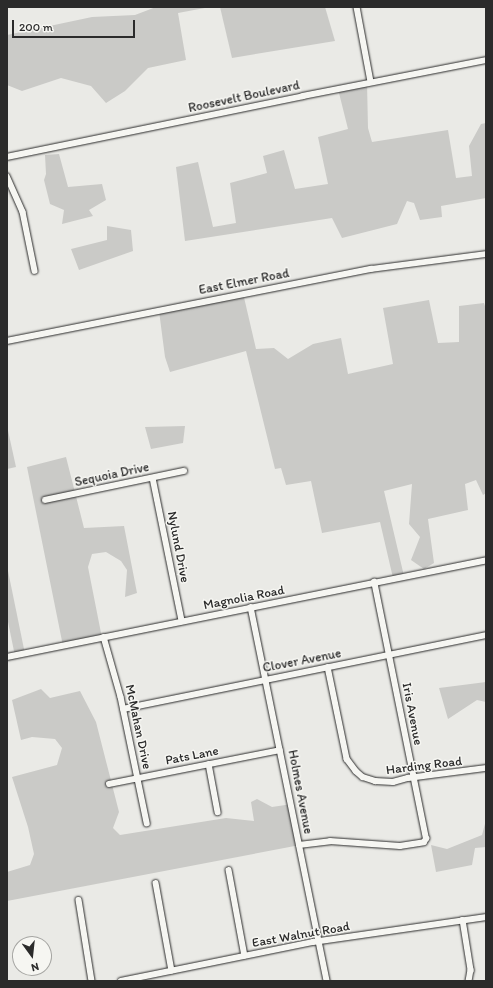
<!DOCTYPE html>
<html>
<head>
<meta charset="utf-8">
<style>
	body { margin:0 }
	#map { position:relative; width:493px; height:988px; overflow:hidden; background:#eaeae6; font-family:Itim,sans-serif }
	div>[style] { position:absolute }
	.green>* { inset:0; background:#cacac7 }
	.roads { filter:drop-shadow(0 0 1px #2b2b2b) drop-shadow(0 0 1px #2b2b2b) }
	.minor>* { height:5.5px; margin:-2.75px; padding:0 2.75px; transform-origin:2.75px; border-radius:2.75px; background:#f6f6f2 }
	span { translate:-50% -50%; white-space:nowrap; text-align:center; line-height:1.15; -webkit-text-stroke:3px #f6f6f2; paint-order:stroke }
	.street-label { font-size:13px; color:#2b2b2b }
	.frame { position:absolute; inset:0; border:8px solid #2b2b2b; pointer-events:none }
	.north { position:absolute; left:12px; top:936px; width:40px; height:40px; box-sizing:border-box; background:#f6f6f2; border:1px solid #a5a5a2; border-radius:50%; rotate:165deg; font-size:11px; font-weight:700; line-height:16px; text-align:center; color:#2b2b2b }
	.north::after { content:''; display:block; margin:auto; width:14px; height:18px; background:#2b2b2b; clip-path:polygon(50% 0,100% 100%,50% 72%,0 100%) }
	.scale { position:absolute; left:12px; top:20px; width:123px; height:18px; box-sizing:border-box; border:2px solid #2b2b2b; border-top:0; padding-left:5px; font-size:12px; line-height:14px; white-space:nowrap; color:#2b2b2b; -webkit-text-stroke:3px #f6f6f2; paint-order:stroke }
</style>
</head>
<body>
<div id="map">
	<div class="green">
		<div style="clip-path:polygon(156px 7px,210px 7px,178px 13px,186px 60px,148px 68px,125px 91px,106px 103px,91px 86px,61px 78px,22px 91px,7px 85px,7px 35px,92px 17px,135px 15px)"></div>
		<div style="clip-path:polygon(220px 7px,325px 7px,335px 41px,232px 58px)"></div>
		<div style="clip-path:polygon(367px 83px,368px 128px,372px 142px,448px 130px,456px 178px,472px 176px,469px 146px,481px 124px,486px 123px,486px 198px,441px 206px,442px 217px,420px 220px,414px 203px,407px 201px,397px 224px,342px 238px,332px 218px,185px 241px,176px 167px,198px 162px,213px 227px,236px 223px,230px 183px,267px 173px,263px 156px,284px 150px,295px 189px,328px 184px,318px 137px,348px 129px,338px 89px)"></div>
		<div style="clip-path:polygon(59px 154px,68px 187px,102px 184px,106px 200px,89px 210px,93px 216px,62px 224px,64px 210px,50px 204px,44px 180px,46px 174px,45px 155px)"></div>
		<div style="clip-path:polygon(107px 226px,131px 230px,133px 251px,79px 270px,71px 249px,107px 240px)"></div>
		<div style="clip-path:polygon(243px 293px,256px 349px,274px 348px,288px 359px,313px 344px,341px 338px,348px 374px,393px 364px,383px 308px,429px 300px,438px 343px,459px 342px,459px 306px,484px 303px,486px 309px,486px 493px,483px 495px,476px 480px,465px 484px,468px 510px,428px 519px,434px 563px,424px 569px,411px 560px,420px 537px,409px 524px,412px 484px,384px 491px,404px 576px,393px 578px,380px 522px,322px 533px,311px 481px,286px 485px,281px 468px,275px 469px,246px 351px,170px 372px,165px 357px,159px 311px)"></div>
		<div style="clip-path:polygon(7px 426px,16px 467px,7px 469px)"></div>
		<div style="clip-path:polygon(185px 426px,183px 443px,151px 449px,145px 427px)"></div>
		<div style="clip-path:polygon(66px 457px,84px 528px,124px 526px,137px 593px,125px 597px,127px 570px,121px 561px,106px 552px,92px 554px,88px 567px,102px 638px,63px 646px,27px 467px)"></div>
		<div style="clip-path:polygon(7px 566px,25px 654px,15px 656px,7px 617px)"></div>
		<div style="clip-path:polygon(486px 682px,486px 702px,477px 700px,448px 719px,439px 688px)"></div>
		<div style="clip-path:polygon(41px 689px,50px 698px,80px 691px,96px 722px,119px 812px,113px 828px,120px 835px,226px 818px,254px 821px,251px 802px,257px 799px,272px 807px,292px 804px,300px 845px,7px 901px,7px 872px,30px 865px,34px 854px,28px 827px,12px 777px,57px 765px,62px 748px,55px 739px,32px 737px,21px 740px,12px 700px)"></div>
		<div style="clip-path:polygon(486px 820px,486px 847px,475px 848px,472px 865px,436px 872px,431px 845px,447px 849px,482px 835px)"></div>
	</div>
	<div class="roads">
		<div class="minor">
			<div style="left:357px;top:7px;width:76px;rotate:79.4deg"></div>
			<div style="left:7px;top:157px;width:302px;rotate:-11.6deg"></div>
			<div style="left:303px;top:96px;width:187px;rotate:-11.1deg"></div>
			<div style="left:7px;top:176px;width:39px;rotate:66deg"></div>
			<div style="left:23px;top:212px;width:60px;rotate:78.5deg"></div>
			<div style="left:7px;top:341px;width:371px;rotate:-11.2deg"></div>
			<div style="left:371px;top:269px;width:116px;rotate:-7.4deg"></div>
			<div style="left:153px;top:478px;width:146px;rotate:78.5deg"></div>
			<div style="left:45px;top:500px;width:142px;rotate:-11.8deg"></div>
			<div style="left:251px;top:607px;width:382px;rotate:78.5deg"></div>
			<div style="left:104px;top:637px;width:62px;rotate:74.2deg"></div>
			<div style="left:121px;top:697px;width:129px;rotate:78.3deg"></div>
			<div style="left:7px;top:657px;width:489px;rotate:-11.4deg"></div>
			<div style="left:328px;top:667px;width:94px;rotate:78.3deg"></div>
			<div style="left:347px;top:759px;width:15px;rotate:53deg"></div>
			<div style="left:356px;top:771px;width:9px;rotate:41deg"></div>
			<div style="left:363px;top:777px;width:13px;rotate:18deg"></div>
			<div style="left:375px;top:781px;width:18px;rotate:3deg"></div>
			<div style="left:393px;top:782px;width:16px;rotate:-15deg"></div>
			<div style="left:408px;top:778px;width:79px;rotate:-7.3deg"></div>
			<div style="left:123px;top:709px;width:370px;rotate:-11.5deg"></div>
			<div style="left:209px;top:764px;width:49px;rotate:79.4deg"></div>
			<div style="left:109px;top:784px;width:174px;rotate:-11.2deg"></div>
			<div style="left:299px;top:845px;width:31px;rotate:-7deg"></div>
			<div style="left:330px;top:841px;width:70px;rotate:4.1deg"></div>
			<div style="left:400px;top:846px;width:24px;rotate:-9deg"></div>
			<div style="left:424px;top:842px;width:4px;rotate:-56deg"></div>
			<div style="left:426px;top:839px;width:262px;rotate:-101.4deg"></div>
			<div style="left:229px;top:870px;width:87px;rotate:79.5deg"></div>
			<div style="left:156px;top:883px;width:89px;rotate:79.7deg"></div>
			<div style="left:79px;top:900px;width:82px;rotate:80.9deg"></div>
			<div style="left:463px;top:920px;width:51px;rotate:80.9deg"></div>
			<div style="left:471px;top:970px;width:11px;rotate:100deg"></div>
			<div style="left:121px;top:981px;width:196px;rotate:-11.5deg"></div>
			<div style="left:313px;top:942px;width:175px;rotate:-8.2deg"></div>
		</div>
	</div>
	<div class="street-label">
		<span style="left:244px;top:97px;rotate:-12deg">Roosevelt Boulevard</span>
		<span style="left:244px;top:282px;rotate:-11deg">East Elmer Road</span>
		<span style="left:112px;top:475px;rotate:-12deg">Sequoia Drive</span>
		<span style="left:178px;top:547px;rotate:79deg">Nylund Drive</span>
		<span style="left:244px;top:598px;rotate:-11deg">Magnolia Road</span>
		<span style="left:302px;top:661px;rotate:-11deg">Clover Avenue</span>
		<span style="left:412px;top:714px;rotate:79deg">Iris Avenue</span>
		<span style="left:138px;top:727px;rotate:78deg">McMahan Drive</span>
		<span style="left:192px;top:756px;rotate:-11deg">Pats Lane</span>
		<span style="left:424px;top:766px;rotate:-7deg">Harding Road</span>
		<span style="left:300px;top:792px;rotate:79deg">Holmes Avenue</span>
		<span style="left:301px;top:935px;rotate:-10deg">East Walnut Road</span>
	</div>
	<div class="frame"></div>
	<div class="north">N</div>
	<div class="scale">200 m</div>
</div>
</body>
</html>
